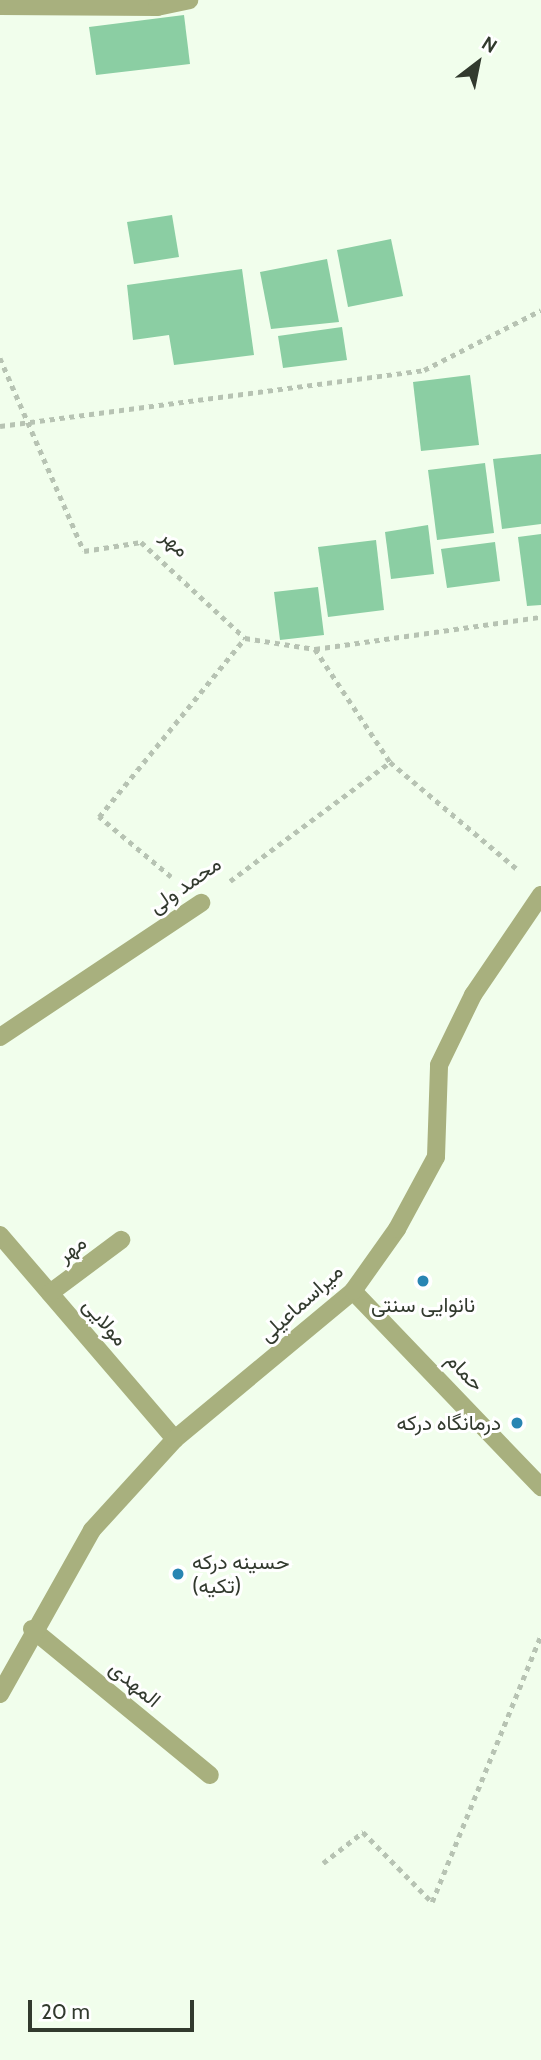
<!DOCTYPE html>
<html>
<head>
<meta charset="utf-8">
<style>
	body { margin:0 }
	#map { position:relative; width:541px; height:2060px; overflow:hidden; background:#f1feec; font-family:Cabin,Vazirmatn,sans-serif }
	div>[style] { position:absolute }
	.building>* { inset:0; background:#8bcea3 }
	.path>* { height:4.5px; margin-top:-2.25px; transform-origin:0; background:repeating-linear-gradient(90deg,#b7c3b3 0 5px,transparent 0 10px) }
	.street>* { height:18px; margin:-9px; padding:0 9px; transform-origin:9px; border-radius:9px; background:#a8b07e }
	.dots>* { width:19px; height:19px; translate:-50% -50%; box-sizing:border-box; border:4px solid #fff; border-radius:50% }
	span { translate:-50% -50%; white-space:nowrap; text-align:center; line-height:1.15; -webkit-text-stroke:6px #fff; paint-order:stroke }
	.street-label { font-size:21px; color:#323a2e }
	.poi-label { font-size:21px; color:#323a2e }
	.right { translate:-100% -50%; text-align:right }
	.left { translate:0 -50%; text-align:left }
	.north { position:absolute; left:443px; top:28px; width:70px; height:70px; -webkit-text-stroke:5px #fff; paint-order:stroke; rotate:32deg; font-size:19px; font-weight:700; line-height:28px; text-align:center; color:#323a2e }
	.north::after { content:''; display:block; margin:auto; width:24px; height:32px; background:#323a2e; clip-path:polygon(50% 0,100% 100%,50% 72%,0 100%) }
	.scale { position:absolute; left:28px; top:2000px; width:166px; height:32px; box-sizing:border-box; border:4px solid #323a2e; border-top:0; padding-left:9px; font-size:21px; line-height:24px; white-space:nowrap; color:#323a2e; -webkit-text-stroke:5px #fff; paint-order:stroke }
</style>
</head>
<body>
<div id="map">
	<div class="building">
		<div style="clip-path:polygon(184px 15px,190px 64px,96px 75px,89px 27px)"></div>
		<div style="clip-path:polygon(172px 215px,179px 257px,134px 264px,127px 222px)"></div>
		<div style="clip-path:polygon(391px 239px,403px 296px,348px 307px,337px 250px)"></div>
		<div style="clip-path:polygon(327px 259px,339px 322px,271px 329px,260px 272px)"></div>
		<div style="clip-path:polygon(242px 269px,254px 355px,174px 365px,169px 335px,133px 340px,127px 285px)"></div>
		<div style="clip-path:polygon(342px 327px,347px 360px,283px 368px,278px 336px)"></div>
		<div style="clip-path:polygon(470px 375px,479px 445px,421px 451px,413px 382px)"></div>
		<div style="clip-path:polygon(541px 454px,541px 524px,502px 529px,493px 459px)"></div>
		<div style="clip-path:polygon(485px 463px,494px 533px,437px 540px,428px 470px)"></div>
		<div style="clip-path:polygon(428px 525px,434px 574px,391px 579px,385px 532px)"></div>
		<div style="clip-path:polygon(541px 534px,541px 605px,527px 606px,518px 537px)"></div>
		<div style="clip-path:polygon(376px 540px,384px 610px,328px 617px,318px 547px)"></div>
		<div style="clip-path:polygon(495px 542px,500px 581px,447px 588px,441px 549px)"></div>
		<div style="clip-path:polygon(318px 587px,324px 635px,280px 640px,274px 592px)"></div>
	</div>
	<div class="path">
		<div style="left:0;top:358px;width:210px;rotate:66.5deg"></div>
		<div style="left:84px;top:551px;width:58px;rotate:-9deg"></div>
		<div style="left:141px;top:542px;width:142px;rotate:42.7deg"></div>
		<div style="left:245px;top:638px;width:71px;rotate:8.9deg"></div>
		<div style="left:315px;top:649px;width:228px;rotate:-8.1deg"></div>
		<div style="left:0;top:426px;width:428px;rotate:-7.5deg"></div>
		<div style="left:424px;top:370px;width:131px;rotate:-27.1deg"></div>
		<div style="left:315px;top:649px;width:136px;rotate:56.4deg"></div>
		<div style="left:390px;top:762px;width:165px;rotate:40.1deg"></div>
		<div style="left:171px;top:877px;width:94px;rotate:-140.2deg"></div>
		<div style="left:99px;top:817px;width:231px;rotate:-50.8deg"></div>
		<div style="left:230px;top:881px;width:199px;rotate:-36.6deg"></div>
		<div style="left:323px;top:1863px;width:51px;rotate:-37.8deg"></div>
		<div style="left:363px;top:1832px;width:98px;rotate:45.4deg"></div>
		<div style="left:432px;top:1902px;width:288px;rotate:-67.8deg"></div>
	</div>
	<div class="street">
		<div style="left:0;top:6px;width:157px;rotate:0.4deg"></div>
		<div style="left:157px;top:7px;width:33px;rotate:-12deg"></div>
		<div style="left:0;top:1037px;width:242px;rotate:-33.7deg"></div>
		<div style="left:0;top:1235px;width:269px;rotate:49.4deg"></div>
		<div style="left:353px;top:1291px;width:272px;rotate:46.2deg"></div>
		<div style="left:50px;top:1293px;width:89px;rotate:-36.7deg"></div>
		<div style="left:32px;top:1629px;width:230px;rotate:39.4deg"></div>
		<div style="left:0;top:1694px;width:188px;rotate:-60.7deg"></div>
		<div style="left:92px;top:1530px;width:123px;rotate:-47.6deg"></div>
		<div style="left:175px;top:1439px;width:231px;rotate:-39.7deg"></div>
		<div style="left:353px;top:1291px;width:76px;rotate:-54.6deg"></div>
		<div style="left:397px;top:1229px;width:82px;rotate:-61.6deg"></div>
		<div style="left:436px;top:1157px;width:92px;rotate:-88.1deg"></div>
		<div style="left:439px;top:1065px;width:78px;rotate:-64.1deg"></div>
		<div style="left:473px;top:995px;width:121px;rotate:-55.8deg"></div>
	</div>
	<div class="dots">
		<div style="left:423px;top:1281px;background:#2885b2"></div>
		<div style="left:517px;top:1423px;background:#2885b2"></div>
		<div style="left:178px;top:1574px;background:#2885b2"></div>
	</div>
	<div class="street-label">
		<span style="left:175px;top:543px;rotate:44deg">مهر</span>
		<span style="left:185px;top:885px;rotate:-35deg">محمد ولی</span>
		<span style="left:72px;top:1249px;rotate:-37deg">مهر</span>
		<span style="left:301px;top:1303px;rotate:-42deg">میراسماعیلی</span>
		<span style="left:105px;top:1322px;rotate:49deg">مولایی</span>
		<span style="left:465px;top:1372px;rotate:46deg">حمام</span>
		<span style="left:135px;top:1684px;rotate:40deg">المهدی</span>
	</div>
	<div class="poi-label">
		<span style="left:423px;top:1305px">نانوایی سنتی</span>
		<span class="right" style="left:501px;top:1423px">درمانگاه درکه</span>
		<span class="left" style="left:192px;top:1574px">حسینه درکه<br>(تکیه)</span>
	</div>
	<div class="north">N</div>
	<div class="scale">20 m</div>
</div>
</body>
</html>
